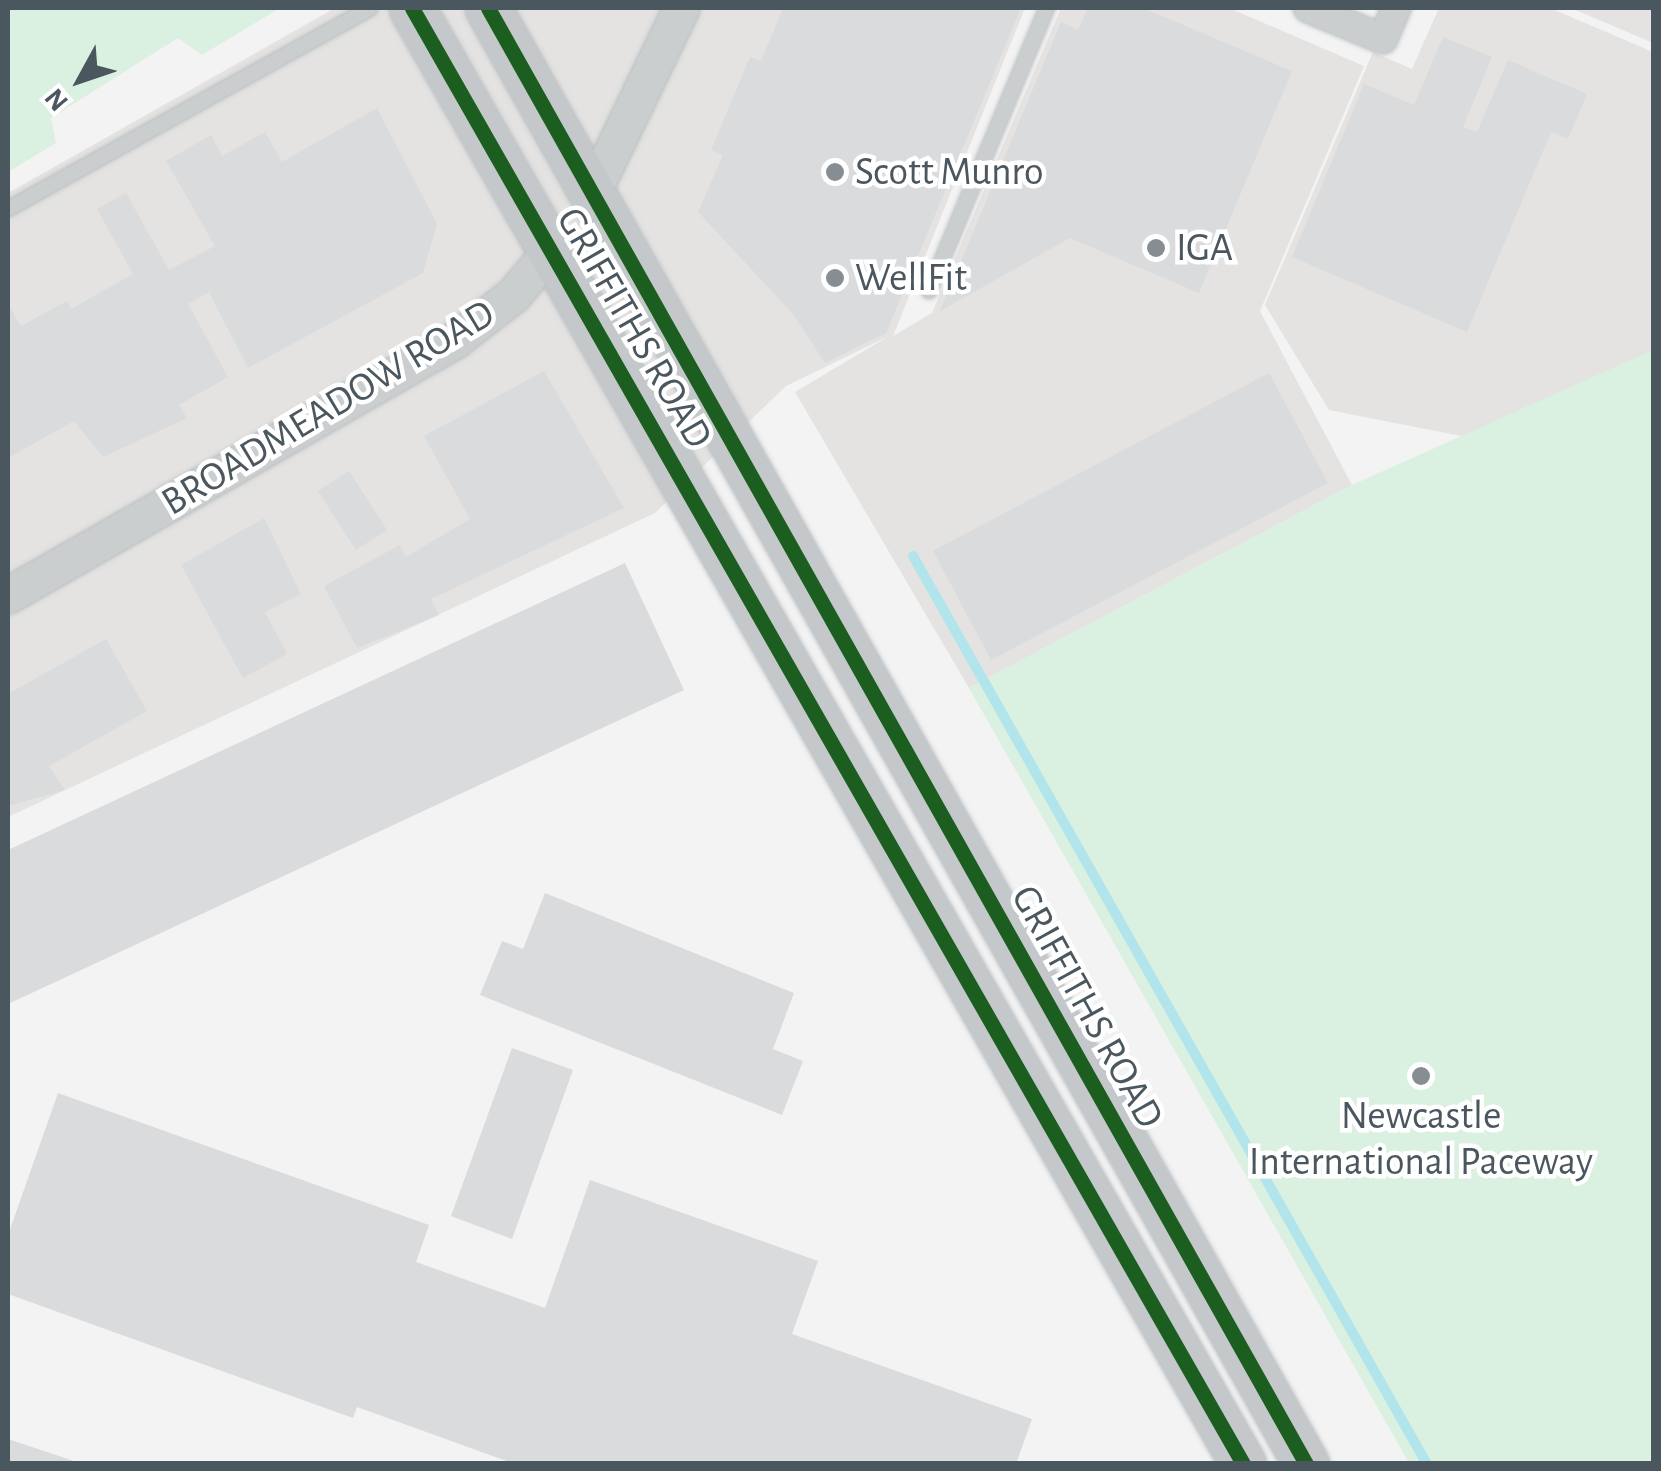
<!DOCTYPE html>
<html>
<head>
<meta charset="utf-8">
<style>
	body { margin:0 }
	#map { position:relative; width:1661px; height:1471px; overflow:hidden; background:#f4f3f3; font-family:"Alegreya Sans",sans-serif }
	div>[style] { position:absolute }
	.commercial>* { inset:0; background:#e4e3e1 }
	.green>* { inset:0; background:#daf0e0 }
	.stream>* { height:10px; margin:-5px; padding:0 5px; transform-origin:5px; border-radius:5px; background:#b2e4eb }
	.building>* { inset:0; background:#dadbdc }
	.roads { filter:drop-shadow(0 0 2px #b9bec2) drop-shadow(0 0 2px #b9bec2) }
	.service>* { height:14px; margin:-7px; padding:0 7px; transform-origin:7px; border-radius:7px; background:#cbcecf }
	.minor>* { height:28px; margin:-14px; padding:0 14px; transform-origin:14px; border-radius:14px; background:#cbcecf }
	.tertiary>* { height:35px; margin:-17.5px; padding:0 17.5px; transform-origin:17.5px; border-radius:17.5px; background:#cbcecf }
	.trunk>* { height:45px; margin:-22.5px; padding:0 22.5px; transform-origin:22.5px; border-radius:22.5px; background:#c4c8ca }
	.cycleway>* { height:15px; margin:-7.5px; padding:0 7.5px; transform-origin:7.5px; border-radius:7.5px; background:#1b5e20 }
	.dots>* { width:28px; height:28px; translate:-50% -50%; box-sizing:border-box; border:5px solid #fff; border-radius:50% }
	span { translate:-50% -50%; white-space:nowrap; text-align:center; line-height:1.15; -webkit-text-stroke:9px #fff; paint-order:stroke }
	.poi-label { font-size:40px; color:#4b575f }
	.left { translate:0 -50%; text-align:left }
	.street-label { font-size:40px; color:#4b575f }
	.frame { position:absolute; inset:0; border:10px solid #4b575f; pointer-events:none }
	.north { position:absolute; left:30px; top:30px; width:100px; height:100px; -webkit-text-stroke:8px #fff; paint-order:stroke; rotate:230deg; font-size:28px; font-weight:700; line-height:40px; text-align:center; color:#4b575f }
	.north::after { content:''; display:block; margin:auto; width:35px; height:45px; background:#4b575f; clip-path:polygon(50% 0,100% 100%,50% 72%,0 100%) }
</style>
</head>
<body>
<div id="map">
	<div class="commercial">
		<div style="clip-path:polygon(335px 8px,1025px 8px,893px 336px,932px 313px,1061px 8px,1229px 8px,1364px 66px,1260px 311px,1352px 485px,969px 688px,795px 392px,889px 336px,786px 386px,655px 513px,8px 817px,8px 193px)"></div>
		<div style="clip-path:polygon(1439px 8px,1550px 8px,1653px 52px,1653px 351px,1466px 437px,1329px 410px,1265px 305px,1373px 52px,1412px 69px)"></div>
		<div style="clip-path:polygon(1571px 8px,1653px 8px,1653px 43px)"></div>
	</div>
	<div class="green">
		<div style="clip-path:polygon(8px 8px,280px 8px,202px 55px,178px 38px,51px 118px,56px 143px,8px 172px)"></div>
		<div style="clip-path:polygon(1653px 350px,1653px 1463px,1409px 1463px,969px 688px,1352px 485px)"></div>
	</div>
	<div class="stream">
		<div style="left:913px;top:556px;width:1043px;rotate:60.49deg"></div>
	</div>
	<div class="building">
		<div style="clip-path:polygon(783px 8px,1021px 8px,886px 333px,825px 363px,793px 314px,698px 212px,723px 155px,711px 150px,750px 57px,761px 61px)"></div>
		<div style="clip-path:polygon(1088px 8px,1143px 8px,1292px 71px,1199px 293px,1070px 238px,940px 311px,1061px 22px,1078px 30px)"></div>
		<div style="clip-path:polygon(1443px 37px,1492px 57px,1463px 127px,1477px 132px,1508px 60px,1587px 94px,1568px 139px,1551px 132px,1467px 332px,1292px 257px,1364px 84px,1414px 105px)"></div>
		<div style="clip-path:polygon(377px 108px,437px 224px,423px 273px,248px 368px,209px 292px,188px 304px,228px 377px,179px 405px,187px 418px,103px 457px,74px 421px,8px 458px,8px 304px,21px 326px,67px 301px,71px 309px,133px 274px,97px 209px,126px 193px,169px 270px,215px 246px,166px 161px,211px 135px,222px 156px,265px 132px,282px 162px)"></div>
		<div style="clip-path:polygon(544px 371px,624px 508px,431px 599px,439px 615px,357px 648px,324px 586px,400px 545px,406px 557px,470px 519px,424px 436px)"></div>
		<div style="clip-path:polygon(1269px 373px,1328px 483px,991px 660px,933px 551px)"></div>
		<div style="clip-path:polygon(349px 471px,387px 530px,356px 550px,318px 491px)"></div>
		<div style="clip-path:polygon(264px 518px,301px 594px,265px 612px,287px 654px,243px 678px,181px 565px)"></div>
		<div style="clip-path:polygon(625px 563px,684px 690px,8px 1004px,8px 850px)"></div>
		<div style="clip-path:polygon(106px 639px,147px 711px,49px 766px,65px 790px,8px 806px,8px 694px)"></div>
		<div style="clip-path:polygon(545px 893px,794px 993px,773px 1049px,803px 1061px,782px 1115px,480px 995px,502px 941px,523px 949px)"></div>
		<div style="clip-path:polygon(512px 1048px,573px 1070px,512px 1239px,451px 1216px)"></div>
		<div style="clip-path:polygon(58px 1093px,429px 1225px,416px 1262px,545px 1308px,590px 1180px,818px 1261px,792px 1334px,1032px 1419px,1016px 1464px,515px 1464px,357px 1407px,353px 1418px,8px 1294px,8px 1235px)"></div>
		<div style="clip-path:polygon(8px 1439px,80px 1463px,80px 1464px,8px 1464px)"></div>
	</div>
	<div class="roads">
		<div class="service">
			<div style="left:8px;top:209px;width:414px;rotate:-29deg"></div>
			<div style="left:929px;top:291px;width:307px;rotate:-67.4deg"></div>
		</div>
		<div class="minor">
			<div style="left:1308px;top:8px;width:81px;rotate:22.5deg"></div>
			<div style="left:1383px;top:39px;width:34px;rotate:-67deg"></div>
		</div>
		<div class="tertiary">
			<div style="left:593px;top:191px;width:203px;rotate:-64.3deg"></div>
			<div style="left:8px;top:595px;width:515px;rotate:-29.7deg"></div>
			<div style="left:455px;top:340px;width:73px;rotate:-37.8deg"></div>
			<div style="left:513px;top:295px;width:60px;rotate:-49.7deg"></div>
		</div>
		<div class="trunk">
			<div style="left:412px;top:8px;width:1676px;rotate:60.28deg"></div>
			<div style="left:488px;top:8px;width:1670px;rotate:60.67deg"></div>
		</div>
	</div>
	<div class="cycleway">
		<div style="left:412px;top:8px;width:1676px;rotate:60.28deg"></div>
		<div style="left:488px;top:8px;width:1670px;rotate:60.67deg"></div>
	</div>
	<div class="dots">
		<div style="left:835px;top:172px;background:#868e93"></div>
		<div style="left:1156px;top:248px;background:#868e93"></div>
		<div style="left:835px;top:278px;background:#868e93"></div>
		<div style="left:1421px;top:1076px;background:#868e93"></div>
	</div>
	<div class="poi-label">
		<span class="left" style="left:855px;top:172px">Scott Munro</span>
		<span class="left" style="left:1176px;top:248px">IGA</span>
		<span class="left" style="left:855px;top:278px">WellFit</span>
		<span style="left:1421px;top:1139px">Newcastle<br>International Paceway</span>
	</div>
	<div class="street-label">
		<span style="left:634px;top:328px;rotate:60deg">GRIFFITHS ROAD</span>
		<span style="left:328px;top:408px;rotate:-31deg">BROADMEADOW ROAD</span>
		<span style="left:1087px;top:1007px;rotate:61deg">GRIFFITHS ROAD</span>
	</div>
	<div class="frame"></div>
	<div class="north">N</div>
</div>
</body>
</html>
